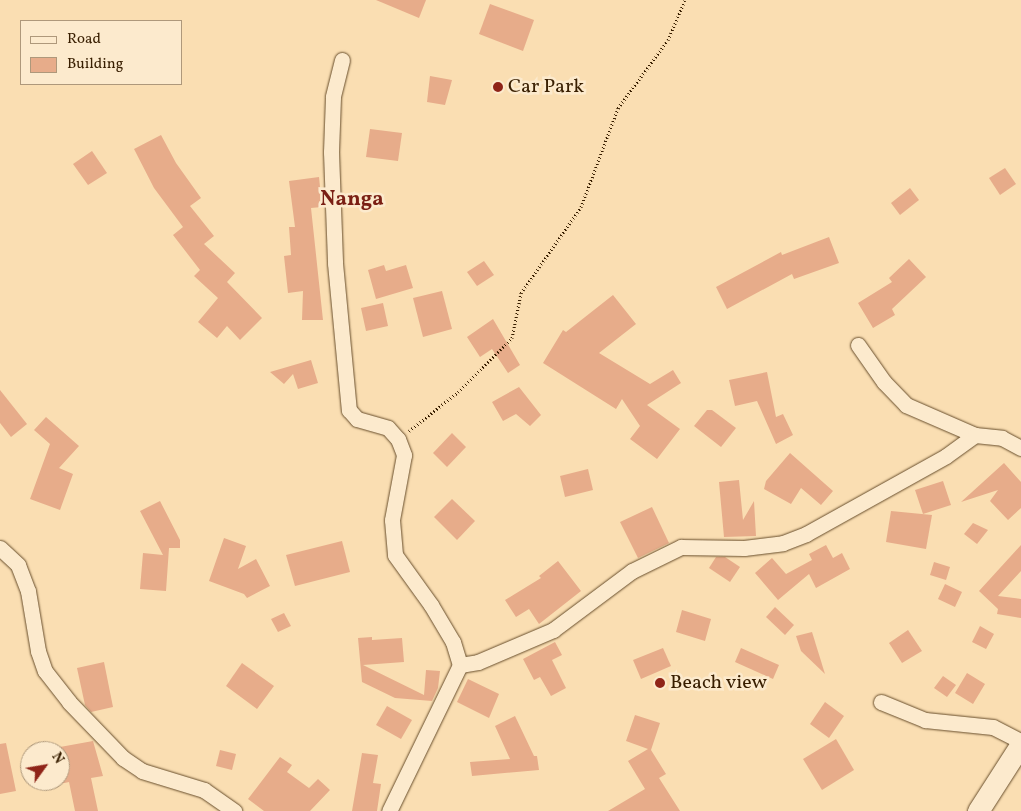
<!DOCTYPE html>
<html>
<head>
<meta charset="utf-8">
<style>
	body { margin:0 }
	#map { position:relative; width:1021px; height:811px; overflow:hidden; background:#fadeb2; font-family:Vollkorn,serif }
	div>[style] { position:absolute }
	.building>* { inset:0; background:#e7ac8a }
	.path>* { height:3px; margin-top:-1.5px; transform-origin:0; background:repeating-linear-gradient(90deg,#381e00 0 1px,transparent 0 3.5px) }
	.roads { filter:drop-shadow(0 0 1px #684e2c) drop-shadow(0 0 1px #684e2c) }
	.street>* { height:15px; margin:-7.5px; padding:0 7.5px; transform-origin:7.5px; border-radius:7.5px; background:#fceacd }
	.secondary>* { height:21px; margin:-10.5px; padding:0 10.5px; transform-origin:10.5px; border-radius:10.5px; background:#fceacd }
	.dots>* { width:14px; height:14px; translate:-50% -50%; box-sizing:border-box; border:2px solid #fceacd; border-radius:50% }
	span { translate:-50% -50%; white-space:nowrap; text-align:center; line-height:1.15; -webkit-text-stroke:5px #fceacd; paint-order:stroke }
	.poi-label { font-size:20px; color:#381e00 }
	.left { translate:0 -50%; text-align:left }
	.neighbourhood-label { font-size:21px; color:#7a1f14; font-weight:700 }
	.legend { position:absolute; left:20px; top:20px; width:162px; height:65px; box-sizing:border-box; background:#fceacd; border:1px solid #ae987b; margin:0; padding:6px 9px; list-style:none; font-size:15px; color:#381e00 }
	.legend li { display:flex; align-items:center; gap:10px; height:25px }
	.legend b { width:25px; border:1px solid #ae987b }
	.north { position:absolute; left:20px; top:741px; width:50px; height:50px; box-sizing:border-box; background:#fceacd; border:1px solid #ae987b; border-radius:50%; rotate:58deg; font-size:14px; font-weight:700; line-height:20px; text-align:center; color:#381e00 }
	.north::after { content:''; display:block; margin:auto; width:18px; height:22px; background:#8f2418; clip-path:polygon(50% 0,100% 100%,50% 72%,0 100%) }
</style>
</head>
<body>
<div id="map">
	<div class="building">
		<div style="clip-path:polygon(376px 0,426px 0,419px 18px)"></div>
		<div style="clip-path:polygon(490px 4px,534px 20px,523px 51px,479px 34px)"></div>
		<div style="clip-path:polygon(430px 76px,452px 80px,445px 105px,427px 102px)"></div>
		<div style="clip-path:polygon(370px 129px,402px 133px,398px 161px,366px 157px)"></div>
		<div style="clip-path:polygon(161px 135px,176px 163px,201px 198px,190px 206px,214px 236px,204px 244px,235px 273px,227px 282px,262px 318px,240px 340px,227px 326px,217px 338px,198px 322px,218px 298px,194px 276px,200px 270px,173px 235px,183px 227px,154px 188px,134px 149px)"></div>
		<div style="clip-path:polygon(92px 151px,107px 173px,88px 185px,73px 164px)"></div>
		<div style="clip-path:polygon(1005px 168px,1016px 184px,1000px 195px,989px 178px)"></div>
		<div style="clip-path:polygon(319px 177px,322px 207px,311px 208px,323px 320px,302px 320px,303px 291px,288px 293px,284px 256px,291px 255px,289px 227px,295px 227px,289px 181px)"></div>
		<div style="clip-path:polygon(910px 188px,919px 200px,900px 215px,891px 203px)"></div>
		<div style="clip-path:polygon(829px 237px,839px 263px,794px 279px,792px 274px,727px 309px,716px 287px,781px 252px,782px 255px)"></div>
		<div style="clip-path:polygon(909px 259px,926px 277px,892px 309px,895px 315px,873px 328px,858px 303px,892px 282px,889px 278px)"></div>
		<div style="clip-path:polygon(484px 261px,494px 275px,477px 286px,467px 272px)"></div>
		<div style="clip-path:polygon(384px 265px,386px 271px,406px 265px,413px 288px,376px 299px,368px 270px)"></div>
		<div style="clip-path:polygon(442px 291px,452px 329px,423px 337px,413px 298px)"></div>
		<div style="clip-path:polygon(613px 295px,636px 324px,599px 353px,650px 384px,673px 370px,681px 383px,647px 405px,680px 429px,657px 459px,630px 439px,640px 426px,622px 399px,616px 409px,543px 363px,563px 330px,566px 332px)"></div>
		<div style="clip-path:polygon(383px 303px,388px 326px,366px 331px,361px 308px)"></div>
		<div style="clip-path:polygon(493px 319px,520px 365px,508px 373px,492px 349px,480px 357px,467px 337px)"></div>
		<div style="clip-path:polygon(311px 360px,318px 383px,298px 389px,293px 374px,284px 384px,270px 372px)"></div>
		<div style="clip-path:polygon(767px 372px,776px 417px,783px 414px,793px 435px,776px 444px,757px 401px,735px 406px,729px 380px)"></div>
		<div style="clip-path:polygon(519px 387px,541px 415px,530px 426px,516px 414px,503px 421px,492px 402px)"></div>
		<div style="clip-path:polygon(0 390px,27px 424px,11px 437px,0 423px)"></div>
		<div style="clip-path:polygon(707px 410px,712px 410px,736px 428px,721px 447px,694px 426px)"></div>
		<div style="clip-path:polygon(46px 417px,79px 446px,59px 468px,73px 474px,60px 510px,30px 499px,50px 444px,34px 430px)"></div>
		<div style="clip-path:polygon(452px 433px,466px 447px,447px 467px,433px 453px)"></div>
		<div style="clip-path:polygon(790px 453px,833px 491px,821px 505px,801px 488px,791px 504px,764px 489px,766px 481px)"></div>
		<div style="clip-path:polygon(1004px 463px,1021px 482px,1021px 508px,1008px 520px,990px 501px,998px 490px,961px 502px)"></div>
		<div style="clip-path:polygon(588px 469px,593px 490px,565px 497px,560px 476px)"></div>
		<div style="clip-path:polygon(739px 480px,743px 520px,754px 501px,756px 536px,724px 537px,719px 482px)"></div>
		<div style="clip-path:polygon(943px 481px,951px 505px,923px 514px,915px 490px)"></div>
		<div style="clip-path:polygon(452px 499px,475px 521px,457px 540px,434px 517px)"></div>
		<div style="clip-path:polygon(160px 501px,180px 540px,180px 548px,169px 548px,166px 591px,140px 589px,143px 553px,163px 555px,140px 511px)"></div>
		<div style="clip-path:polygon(652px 507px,669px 543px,638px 558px,620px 522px)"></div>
		<div style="clip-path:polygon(891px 511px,932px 515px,926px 549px,886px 542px)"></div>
		<div style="clip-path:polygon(973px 523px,988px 530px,977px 544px,964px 534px)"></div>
		<div style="clip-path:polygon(224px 538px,246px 546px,238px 569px,256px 559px,270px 586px,247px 598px,244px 594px,209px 581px)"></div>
		<div style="clip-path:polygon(342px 541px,350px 572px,295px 586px,286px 555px)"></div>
		<div style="clip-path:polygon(826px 545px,833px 558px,842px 553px,850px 569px,816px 588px,809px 574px,778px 600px,755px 573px,772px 558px,786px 574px,812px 560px,809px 554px)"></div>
		<div style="clip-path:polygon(1021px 545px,1021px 571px,998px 596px,1021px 599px,1021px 618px,997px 614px,998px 609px,979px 591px)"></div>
		<div style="clip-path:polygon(716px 557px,725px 557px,740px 567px,730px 582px,709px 568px)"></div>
		<div style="clip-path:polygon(558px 561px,581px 591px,539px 624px,529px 609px,516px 617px,505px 600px,541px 578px,539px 576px)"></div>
		<div style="clip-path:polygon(934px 562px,950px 567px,946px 580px,930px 575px)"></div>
		<div style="clip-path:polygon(945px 584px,962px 592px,955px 607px,938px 599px)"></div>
		<div style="clip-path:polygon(775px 607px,794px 625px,785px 635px,766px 617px)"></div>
		<div style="clip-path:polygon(682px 610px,711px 619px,705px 641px,676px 632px)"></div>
		<div style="clip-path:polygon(284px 613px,291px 626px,278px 632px,271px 619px)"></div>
		<div style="clip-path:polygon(980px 626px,994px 634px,986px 649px,972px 642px)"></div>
		<div style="clip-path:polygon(908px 630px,922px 651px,902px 663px,889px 643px)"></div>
		<div style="clip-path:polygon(812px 632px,825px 674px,801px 651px,796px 636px)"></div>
		<div style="clip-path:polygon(372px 637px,372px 640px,402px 638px,404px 662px,363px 665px,424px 695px,426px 670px,440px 671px,438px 688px,432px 701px,395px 698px,362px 682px,358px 638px)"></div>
		<div style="clip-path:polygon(555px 642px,562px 655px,552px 660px,566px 688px,551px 696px,540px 677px,534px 680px,523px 659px)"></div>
		<div style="clip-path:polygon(663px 648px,671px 666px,641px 679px,633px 660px)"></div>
		<div style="clip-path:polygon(741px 648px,779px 665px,773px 679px,735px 662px)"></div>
		<div style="clip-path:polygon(104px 662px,113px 707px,91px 712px,85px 705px,77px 668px)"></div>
		<div style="clip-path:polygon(242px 663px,274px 686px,257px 709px,226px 686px)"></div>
		<div style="clip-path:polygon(967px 673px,985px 684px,973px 704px,955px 693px)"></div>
		<div style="clip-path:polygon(943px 676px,956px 685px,947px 697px,934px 688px)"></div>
		<div style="clip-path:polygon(468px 679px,499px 694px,489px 718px,457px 702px)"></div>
		<div style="clip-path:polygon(825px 702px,844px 716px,829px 738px,810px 724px)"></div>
		<div style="clip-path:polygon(387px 706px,412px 720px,401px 739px,376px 725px)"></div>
		<div style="clip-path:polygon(635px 715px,660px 723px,651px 750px,666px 774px,659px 778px,680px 811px,608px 811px,645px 789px,628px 761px,648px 749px,626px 741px)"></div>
		<div style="clip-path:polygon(515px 716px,534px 756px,537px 756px,539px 770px,472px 776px,470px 762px,510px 759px,495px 726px)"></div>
		<div style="clip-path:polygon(836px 739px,854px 770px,822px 790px,803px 759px)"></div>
		<div style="clip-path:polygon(93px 741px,103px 776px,91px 778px,98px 811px,75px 811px,69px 782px,60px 784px,60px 747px)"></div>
		<div style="clip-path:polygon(6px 743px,16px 791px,0 794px,0 744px)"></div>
		<div style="clip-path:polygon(220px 750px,236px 754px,232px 770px,216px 766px)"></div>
		<div style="clip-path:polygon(362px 753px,378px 755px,373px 783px,381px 784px,377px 811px,352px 811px)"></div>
		<div style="clip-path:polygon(280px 757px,292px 765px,287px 772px,309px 788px,318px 779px,330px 790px,310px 811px,264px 811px,248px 799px)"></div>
	</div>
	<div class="path">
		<div style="left:409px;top:431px;width:63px;rotate:-38.5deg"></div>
		<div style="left:458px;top:392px;width:76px;rotate:-45deg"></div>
		<div style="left:512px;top:338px;width:46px;rotate:-78.7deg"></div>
		<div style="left:521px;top:293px;width:105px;rotate:-55.1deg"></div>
		<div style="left:581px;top:207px;width:106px;rotate:-69.5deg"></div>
		<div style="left:618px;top:108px;width:84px;rotate:-53.7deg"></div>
		<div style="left:668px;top:40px;width:43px;rotate:-67deg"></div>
	</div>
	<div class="roads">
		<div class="street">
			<div style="left:342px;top:60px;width:38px;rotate:104deg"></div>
			<div style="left:333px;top:97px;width:55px;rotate:92.1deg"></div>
			<div style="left:331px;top:152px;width:111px;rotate:87.9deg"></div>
			<div style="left:335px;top:263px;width:148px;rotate:84.6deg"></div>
			<div style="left:349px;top:410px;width:12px;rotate:48deg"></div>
			<div style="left:357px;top:419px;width:32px;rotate:16deg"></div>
			<div style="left:388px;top:428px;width:15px;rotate:48deg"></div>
			<div style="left:398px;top:439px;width:17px;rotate:69deg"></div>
			<div style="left:404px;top:455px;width:66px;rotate:100.5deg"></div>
			<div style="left:392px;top:520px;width:35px;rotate:85deg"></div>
			<div style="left:395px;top:555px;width:62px;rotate:54.2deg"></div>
			<div style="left:431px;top:605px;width:43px;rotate:59.3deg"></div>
			<div style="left:453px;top:642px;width:24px;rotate:73deg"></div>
			<div style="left:460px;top:665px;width:162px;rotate:115.9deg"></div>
			<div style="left:858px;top:345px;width:45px;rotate:54.9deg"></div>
			<div style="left:884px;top:382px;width:32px;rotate:46deg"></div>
			<div style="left:906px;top:405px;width:75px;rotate:23.5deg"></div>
			<div style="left:0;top:548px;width:25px;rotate:43deg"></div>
			<div style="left:18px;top:565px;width:28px;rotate:69deg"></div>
			<div style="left:28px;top:591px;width:61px;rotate:80.5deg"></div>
			<div style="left:38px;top:651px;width:21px;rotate:71deg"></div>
			<div style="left:45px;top:671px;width:39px;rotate:52deg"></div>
			<div style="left:69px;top:702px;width:78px;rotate:46deg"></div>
			<div style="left:123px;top:758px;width:23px;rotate:34deg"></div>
			<div style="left:142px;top:771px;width:65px;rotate:17deg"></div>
			<div style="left:204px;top:790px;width:37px;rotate:35deg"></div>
			<div style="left:460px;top:665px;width:18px;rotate:-9deg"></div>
			<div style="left:478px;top:662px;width:82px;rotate:-23.1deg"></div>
			<div style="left:553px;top:630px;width:99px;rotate:-36.8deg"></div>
			<div style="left:632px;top:571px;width:55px;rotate:-26.1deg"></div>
			<div style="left:681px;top:547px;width:63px;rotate:0.9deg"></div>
			<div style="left:744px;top:548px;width:39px;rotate:-7deg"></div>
			<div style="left:783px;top:543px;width:25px;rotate:-21deg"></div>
			<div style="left:806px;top:534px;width:160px;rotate:-29.1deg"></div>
			<div style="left:946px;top:456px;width:36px;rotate:-36deg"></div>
			<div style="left:975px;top:435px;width:27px;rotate:6deg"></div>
			<div style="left:1002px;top:438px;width:21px;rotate:28deg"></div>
			<div style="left:881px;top:702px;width:48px;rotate:22.2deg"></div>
			<div style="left:925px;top:720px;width:68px;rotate:5.9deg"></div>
			<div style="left:993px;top:727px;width:31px;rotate:27deg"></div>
		</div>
		<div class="secondary">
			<div style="left:978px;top:811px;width:80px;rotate:-57.3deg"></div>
		</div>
	</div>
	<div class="dots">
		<div style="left:498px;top:87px;background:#8f2418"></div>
		<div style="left:660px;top:683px;background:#8f2418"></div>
	</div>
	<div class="poi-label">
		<span class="left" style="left:508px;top:87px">Car Park</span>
		<span class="left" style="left:670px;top:683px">Beach view</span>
	</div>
	<div class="neighbourhood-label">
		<span style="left:352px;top:200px">Nanga</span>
	</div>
	<ul class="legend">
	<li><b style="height:6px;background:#fceacd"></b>Road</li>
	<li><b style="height:14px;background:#e7ac8a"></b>Building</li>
	</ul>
	<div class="north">N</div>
</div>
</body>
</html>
